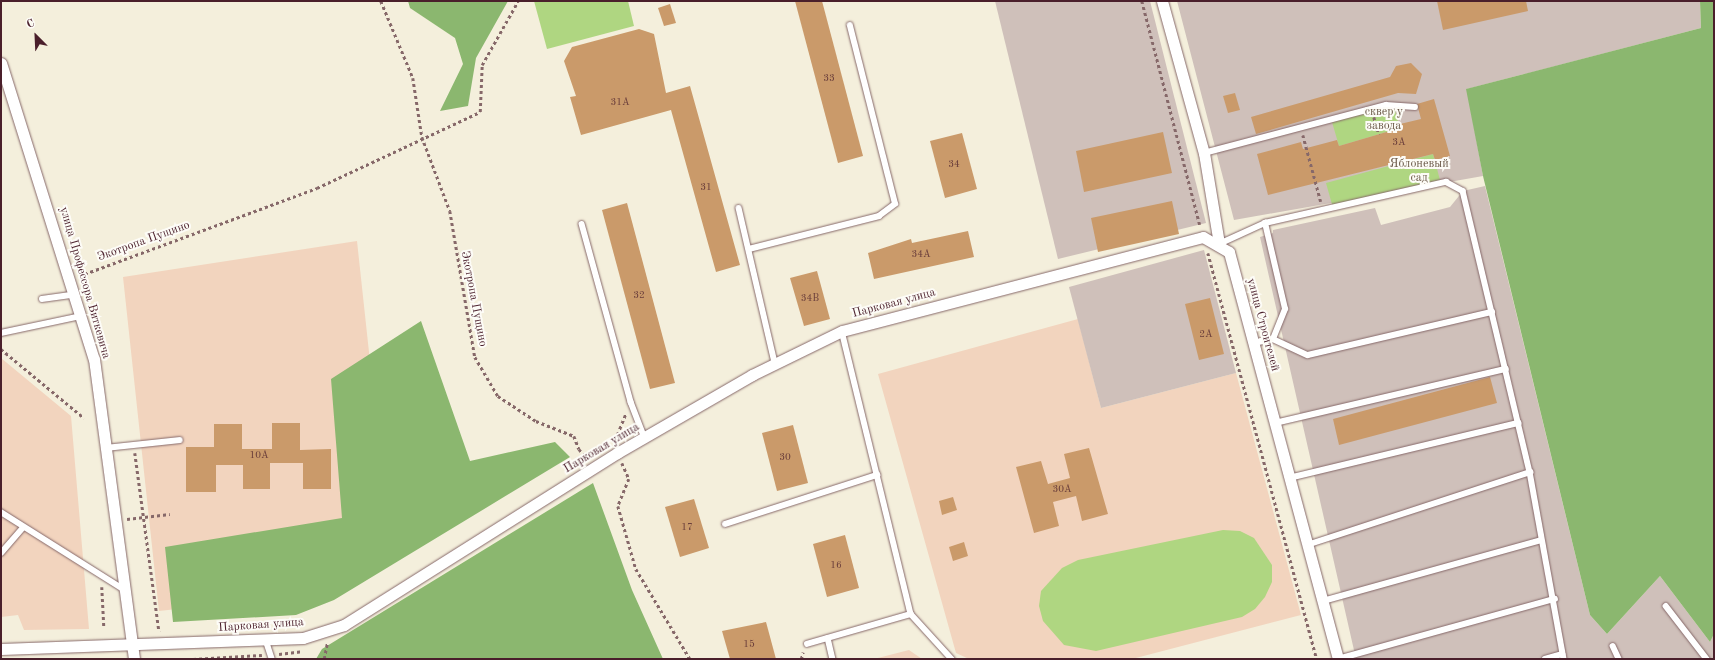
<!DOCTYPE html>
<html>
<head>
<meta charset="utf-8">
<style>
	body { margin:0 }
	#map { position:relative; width:1715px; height:660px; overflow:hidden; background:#f4efdc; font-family:"Old Standard TT",serif }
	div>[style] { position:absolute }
	.built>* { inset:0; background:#f2d4be }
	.industrial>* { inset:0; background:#cfc0ba }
	.green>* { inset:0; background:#afd681 }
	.forest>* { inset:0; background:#8bb76f }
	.building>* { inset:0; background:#ca9a6a }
	.path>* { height:2.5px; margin-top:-1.25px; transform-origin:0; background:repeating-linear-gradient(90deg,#866869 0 3px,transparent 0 6px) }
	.roads { filter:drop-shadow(0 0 1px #866869) drop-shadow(0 0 1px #866869) }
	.lane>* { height:5.5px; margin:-2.75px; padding:0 2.75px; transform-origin:2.75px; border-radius:2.75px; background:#fff }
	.street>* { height:11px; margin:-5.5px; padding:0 5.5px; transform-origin:5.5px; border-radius:5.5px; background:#fff }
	span { translate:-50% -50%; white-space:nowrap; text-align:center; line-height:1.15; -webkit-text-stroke:4px #fdfcf7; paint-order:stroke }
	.number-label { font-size:10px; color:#6a3e3b }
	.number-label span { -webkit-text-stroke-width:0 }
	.park-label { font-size:12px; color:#685645 }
	.street-label { font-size:12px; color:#4a1f2b }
	.frame { position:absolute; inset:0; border:2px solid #4a1f2b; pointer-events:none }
	.north { position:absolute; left:16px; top:16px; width:40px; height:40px; -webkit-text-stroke:3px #fdfcf7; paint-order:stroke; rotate:336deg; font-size:11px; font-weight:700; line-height:16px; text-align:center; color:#4a1f2b }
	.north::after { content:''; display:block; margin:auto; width:14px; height:18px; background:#4a1f2b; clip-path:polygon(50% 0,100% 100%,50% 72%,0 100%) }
</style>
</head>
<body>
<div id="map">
	<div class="built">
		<div style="clip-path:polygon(357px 241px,388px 528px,293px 596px,159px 611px,123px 277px)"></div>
		<div style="clip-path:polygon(1078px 319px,1101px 408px,1236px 373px,1301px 615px,1132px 659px,969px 659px,956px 653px,878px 374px)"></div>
		<div style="clip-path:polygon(1px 358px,71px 416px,89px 629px,24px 630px,18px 615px,1px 617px)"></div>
		<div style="clip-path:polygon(909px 650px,922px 659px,874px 659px)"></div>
	</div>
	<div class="industrial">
		<div style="clip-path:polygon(995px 1px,1150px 1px,1206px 223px,1058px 259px)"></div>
		<div style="clip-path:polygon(1177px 1px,1700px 1px,1701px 28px,1467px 89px,1483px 176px,1234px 220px)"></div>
		<div style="clip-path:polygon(1485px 186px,1590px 615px,1607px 634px,1660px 576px,1710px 642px,1714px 634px,1714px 659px,1356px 659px,1260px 237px,1273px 233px,1273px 230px,1375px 208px,1381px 225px,1450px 207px,1463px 191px)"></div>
		<div style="clip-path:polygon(1204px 250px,1236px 373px,1101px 408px,1069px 287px)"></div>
	</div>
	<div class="green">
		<div style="clip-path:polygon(534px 1px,628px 1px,634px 26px,547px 49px)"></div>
		<div style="clip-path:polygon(1393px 104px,1400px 128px,1339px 146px,1332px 122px)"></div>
		<div style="clip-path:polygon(1433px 154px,1440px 180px,1333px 208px,1326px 183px)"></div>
		<div style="clip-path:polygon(1223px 530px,1240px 531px,1254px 538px,1272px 565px,1272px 582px,1265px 597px,1255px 609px,1242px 617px,1096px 651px,1064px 645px,1043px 621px,1039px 606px,1041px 591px,1062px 568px,1078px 560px)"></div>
	</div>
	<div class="forest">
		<div style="clip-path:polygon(408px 1px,508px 1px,476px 58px,468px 106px,440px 111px,463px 64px,455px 38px,410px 8px)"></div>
		<div style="clip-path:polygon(1700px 1px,1714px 1px,1714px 634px,1710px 642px,1660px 576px,1607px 634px,1590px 615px,1483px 176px,1466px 89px,1701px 28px)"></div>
		<div style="clip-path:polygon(421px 321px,470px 461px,555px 442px,570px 457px,334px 600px,296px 615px,173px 622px,165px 547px,342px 518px,331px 379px)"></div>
		<div style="clip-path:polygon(593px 483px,632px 590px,663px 659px,316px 659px,322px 649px)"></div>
	</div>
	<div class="building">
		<div style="clip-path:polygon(795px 1px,822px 1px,863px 156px,838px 163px)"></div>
		<div style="clip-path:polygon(1437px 1px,1526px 1px,1528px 11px,1443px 30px)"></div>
		<div style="clip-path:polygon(670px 4px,676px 23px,664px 26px,658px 8px)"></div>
		<div style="clip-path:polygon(639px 29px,654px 34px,666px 93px,690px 86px,740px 265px,716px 272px,671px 110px,581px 135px,570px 97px,576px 96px,564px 61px,572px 47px)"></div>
		<div style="clip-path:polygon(1411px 63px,1422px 74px,1416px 94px,1398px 93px,1256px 134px,1251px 117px,1390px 77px,1396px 66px)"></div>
		<div style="clip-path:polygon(1235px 93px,1240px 110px,1228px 113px,1223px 96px)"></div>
		<div style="clip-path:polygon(1434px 99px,1450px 156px,1435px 160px,1433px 154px,1268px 195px,1257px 154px,1301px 142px,1303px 149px,1337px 140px,1339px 146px,1400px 128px,1400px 124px,1421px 119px,1417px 104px)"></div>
		<div style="clip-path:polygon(1163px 132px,1172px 173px,1084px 192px,1076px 151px)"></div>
		<div style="clip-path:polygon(962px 133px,977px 189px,945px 198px,930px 141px)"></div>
		<div style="clip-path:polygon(1172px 201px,1179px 234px,1098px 252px,1091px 218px)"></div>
		<div style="clip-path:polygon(627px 203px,675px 383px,650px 389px,602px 210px)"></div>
		<div style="clip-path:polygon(968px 231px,974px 257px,874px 279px,868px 253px,911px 239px,912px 243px)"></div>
		<div style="clip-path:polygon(817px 271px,830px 319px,804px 326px,790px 278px)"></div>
		<div style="clip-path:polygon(1210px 298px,1224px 354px,1199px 360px,1185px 304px)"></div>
		<div style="clip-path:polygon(1490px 377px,1497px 403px,1339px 445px,1333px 419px)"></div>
		<div style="clip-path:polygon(272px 423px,300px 423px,300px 450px,331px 449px,331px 489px,303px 489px,303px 463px,270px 463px,270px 489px,243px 489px,243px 465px,216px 465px,216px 492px,186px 492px,186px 447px,214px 447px,214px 424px,242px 424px,242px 449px,272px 449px)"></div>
		<div style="clip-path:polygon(793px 425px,808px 483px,777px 491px,762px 433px)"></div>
		<div style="clip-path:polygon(1089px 448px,1108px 514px,1082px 521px,1076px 496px,1053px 502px,1059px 526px,1034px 533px,1016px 467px,1041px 461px,1048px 484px,1070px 478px,1064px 454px)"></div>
		<div style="clip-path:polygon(953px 497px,957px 510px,942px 515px,939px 501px)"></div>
		<div style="clip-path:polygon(694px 499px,709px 548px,680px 557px,665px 507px)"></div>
		<div style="clip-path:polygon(845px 535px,859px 588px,827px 597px,813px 544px)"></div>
		<div style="clip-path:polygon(964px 542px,968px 556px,953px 561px,949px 547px)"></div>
		<div style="clip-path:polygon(766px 622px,776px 659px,730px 659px,722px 631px)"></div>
	</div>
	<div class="path">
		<div style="left:381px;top:1px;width:83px;rotate:67.4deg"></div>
		<div style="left:413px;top:78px;width:60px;rotate:81.3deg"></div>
		<div style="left:422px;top:137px;width:79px;rotate:69.3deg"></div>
		<div style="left:450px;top:211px;width:148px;rotate:80.3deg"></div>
		<div style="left:475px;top:357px;width:45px;rotate:59.5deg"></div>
		<div style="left:498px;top:396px;width:45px;rotate:33.3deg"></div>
		<div style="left:536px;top:421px;width:41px;rotate:21.5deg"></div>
		<div style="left:574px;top:436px;width:14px;rotate:69deg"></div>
		<div style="left:579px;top:449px;width:13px;rotate:51deg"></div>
		<div style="left:1142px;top:1px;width:231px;rotate:75.5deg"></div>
		<div style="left:1374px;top:117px;width:18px;rotate:74deg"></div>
		<div style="left:1303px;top:135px;width:69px;rotate:75deg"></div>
		<div style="left:1208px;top:253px;width:420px;rotate:75deg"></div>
		<div style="left:79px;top:276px;width:254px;rotate:-20.3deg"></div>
		<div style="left:317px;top:188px;width:180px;rotate:-25deg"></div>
		<div style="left:480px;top:112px;width:47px;rotate:-87.6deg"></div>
		<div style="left:482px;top:65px;width:73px;rotate:-60.6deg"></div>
		<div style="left:1px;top:349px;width:108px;rotate:39.7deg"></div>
		<div style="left:615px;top:440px;width:29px;rotate:-68deg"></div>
		<div style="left:135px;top:453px;width:180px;rotate:82.3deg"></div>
		<div style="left:622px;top:463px;width:17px;rotate:66deg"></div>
		<div style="left:629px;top:479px;width:29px;rotate:112deg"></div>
		<div style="left:618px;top:506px;width:66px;rotate:74.1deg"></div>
		<div style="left:636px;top:569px;width:105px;rotate:59deg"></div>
		<div style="left:127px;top:519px;width:43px;rotate:-6.6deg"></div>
		<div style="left:102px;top:587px;width:40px;rotate:87.1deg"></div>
		<div style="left:279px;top:654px;width:23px;rotate:-7deg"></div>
		<div style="left:193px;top:659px;width:69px;rotate:-3.3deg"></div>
		<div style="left:324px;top:659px;width:16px;rotate:-79deg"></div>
		<div style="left:801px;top:659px;width:7px;rotate:-74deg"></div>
	</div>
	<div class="roads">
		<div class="lane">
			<div style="left:1204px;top:153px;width:188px;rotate:-14.8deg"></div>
			<div style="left:1386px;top:105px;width:29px;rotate:4deg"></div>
			<div style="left:739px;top:208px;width:159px;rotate:76.9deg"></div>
			<div style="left:582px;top:224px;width:185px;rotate:74.6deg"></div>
			<div style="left:631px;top:402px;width:39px;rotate:69deg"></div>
			<div style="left:1219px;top:244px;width:51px;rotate:-24.5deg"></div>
			<div style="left:1265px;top:223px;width:186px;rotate:-12.8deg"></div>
			<div style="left:1446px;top:182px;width:19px;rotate:28deg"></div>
			<div style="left:1463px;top:191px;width:289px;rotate:76.6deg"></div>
			<div style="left:1530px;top:472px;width:190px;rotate:79.7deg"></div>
			<div style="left:749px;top:249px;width:134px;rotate:-14.2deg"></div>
			<div style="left:879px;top:216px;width:20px;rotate:-37deg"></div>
			<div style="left:895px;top:204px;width:184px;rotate:-104.2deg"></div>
			<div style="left:42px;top:299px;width:34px;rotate:-8deg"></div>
			<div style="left:842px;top:331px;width:291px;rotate:76.3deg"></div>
			<div style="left:911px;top:614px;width:61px;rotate:47.7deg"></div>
			<div style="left:1px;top:333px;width:82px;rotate:-12deg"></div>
			<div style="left:1273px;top:339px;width:38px;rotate:25deg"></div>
			<div style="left:1308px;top:355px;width:189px;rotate:-13.2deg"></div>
			<div style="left:1254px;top:343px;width:19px;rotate:-12deg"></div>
			<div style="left:1273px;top:339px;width:32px;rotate:-68deg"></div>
			<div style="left:1285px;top:309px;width:88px;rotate:-103.1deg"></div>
			<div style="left:1275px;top:423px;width:237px;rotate:-13.2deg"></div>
			<div style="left:106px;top:448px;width:74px;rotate:-6.2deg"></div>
			<div style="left:1289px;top:478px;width:236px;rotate:-13.5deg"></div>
			<div style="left:1px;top:512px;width:146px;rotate:32.2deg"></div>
			<div style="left:725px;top:524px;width:160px;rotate:-17.9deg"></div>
			<div style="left:1307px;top:545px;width:235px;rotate:-18.1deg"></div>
			<div style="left:1px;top:553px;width:33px;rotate:-49deg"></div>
			<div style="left:1323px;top:601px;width:226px;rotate:-15.6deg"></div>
			<div style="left:1666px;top:606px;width:67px;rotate:52.3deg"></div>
			<div style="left:828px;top:638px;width:22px;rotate:77deg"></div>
			<div style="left:266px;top:640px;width:20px;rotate:72deg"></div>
			<div style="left:807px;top:644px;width:108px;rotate:-16.1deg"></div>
			<div style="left:1613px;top:646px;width:14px;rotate:65deg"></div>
			<div style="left:1338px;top:659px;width:225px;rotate:-15.5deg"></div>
			<div style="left:1545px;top:659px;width:18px;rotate:-16deg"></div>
		</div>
		<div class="street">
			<div style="left:1162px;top:1px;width:158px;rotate:74.6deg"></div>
			<div style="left:1204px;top:153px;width:92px;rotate:80.6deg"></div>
			<div style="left:1px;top:63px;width:310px;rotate:72.6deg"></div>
			<div style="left:94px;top:359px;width:303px;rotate:82.4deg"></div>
			<div style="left:1px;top:649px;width:302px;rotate:-2.1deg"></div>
			<div style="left:303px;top:638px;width:43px;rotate:-17.6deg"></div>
			<div style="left:344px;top:625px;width:323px;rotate:-32.2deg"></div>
			<div style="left:617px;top:453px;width:156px;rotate:-30deg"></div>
			<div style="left:752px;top:375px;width:100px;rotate:-26.1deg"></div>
			<div style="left:842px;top:331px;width:373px;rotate:-14.6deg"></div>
			<div style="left:1203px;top:237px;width:30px;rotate:30deg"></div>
			<div style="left:1229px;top:252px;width:421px;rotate:75deg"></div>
		</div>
	</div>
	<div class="number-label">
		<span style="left:829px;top:79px">33</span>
		<span style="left:620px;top:103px">31А</span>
		<span style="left:1399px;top:143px">3А</span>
		<span style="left:954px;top:165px">34</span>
		<span style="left:706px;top:188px">31</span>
		<span style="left:921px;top:255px">34А</span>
		<span style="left:639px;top:296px">32</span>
		<span style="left:810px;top:299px">34В</span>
		<span style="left:1206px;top:335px">2А</span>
		<span style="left:259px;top:456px">10А</span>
		<span style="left:785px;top:458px">30</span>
		<span style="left:1062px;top:490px">30А</span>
		<span style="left:687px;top:528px">17</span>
		<span style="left:836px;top:566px">16</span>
		<span style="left:749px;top:645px">15</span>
	</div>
	<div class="park-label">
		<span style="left:1384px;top:120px">сквер у<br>завода</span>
		<span style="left:1419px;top:172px">Яблоневый<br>сад</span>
	</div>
	<div class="street-label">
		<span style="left:144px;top:242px;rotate:-20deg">Экотропа Пущино</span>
		<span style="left:84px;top:283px;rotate:74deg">улица Профессора Виткевича</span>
		<span style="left:473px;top:299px;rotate:79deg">Экотропа Пущино</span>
		<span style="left:894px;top:304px;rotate:-15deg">Парковая улица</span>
		<span style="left:1262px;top:325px;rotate:75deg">улица Строителей</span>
		<span style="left:602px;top:449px;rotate:-31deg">Парковая улица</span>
		<span style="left:261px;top:626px;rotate:-4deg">Парковая улица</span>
	</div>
	<div class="frame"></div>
	<div class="north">С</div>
</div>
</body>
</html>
